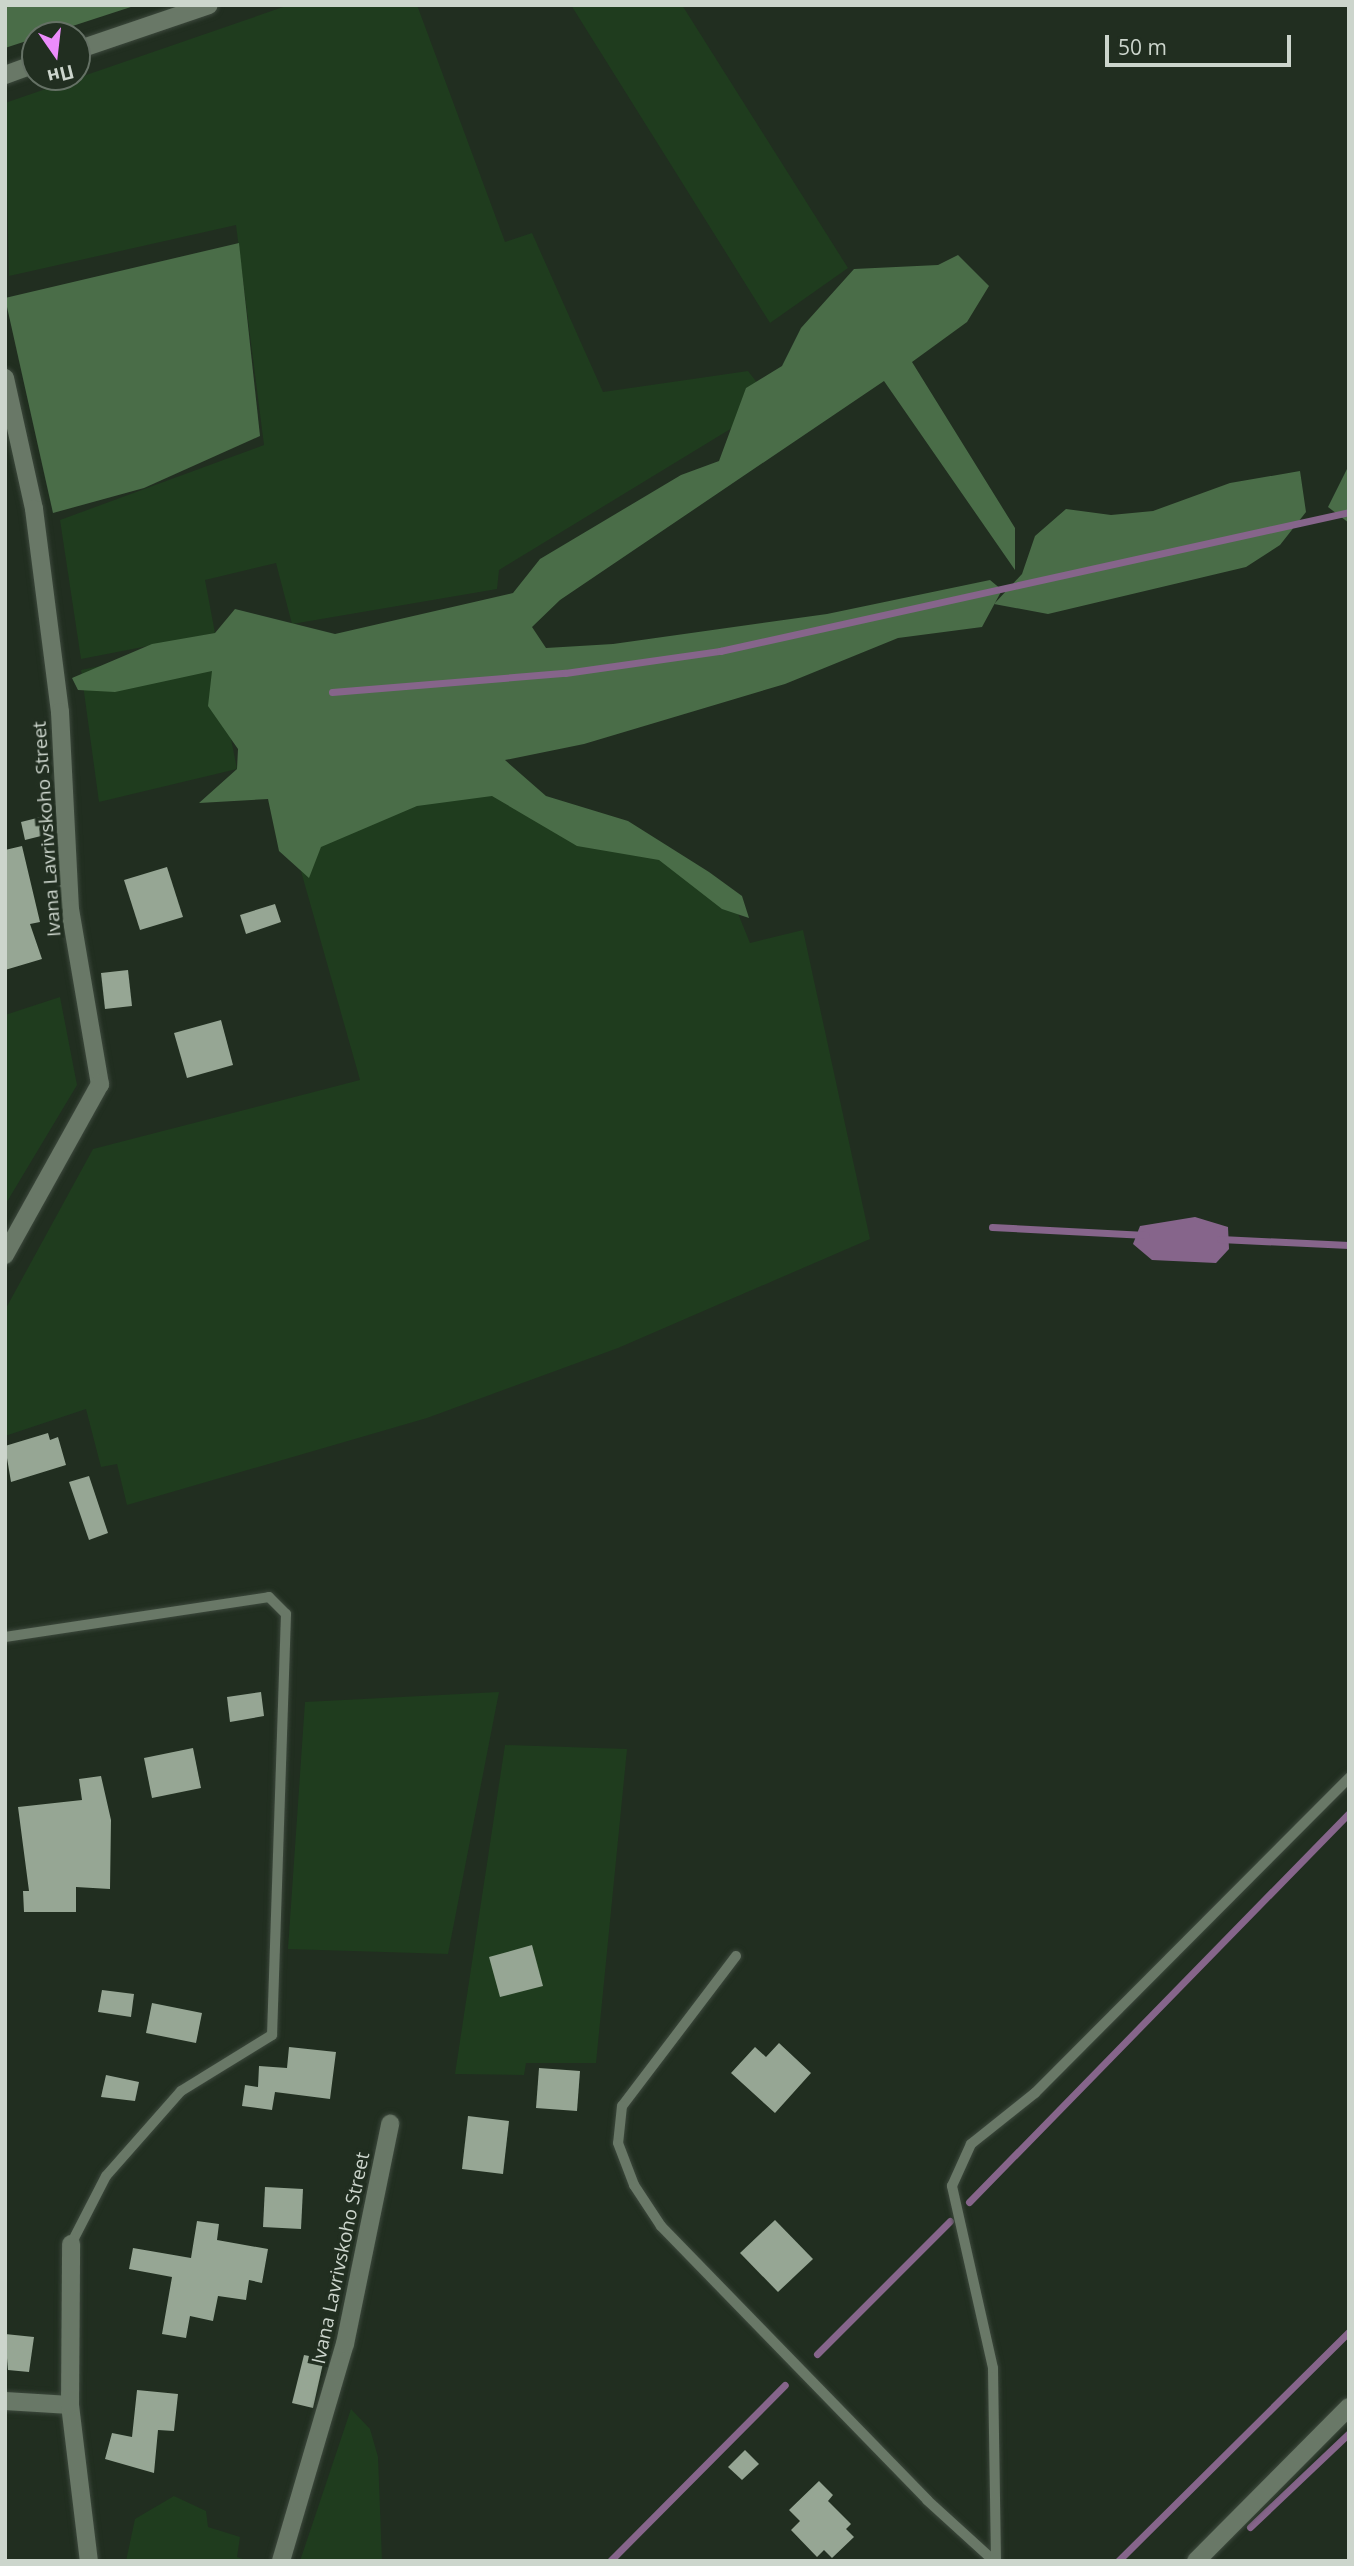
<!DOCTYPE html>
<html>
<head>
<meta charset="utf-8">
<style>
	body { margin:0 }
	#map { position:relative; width:1354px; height:2566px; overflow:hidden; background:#212e20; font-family:"Open Sans",sans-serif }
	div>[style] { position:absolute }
	.green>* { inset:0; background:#1f3c1e }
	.forest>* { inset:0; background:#4a6d48 }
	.water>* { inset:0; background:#86658b }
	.stream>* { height:7px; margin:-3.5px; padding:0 3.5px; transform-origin:3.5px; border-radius:3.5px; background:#86658b }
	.building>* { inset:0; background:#96a694 }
	.roads { filter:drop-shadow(0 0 2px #3c483c) drop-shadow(0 0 2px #3c483c) }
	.lane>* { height:10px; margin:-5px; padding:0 5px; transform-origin:5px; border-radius:5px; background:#697867 }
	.street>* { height:18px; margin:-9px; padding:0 9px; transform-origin:9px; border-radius:9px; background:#697867 }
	span { translate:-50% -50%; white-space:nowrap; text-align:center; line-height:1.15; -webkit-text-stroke:7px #212e20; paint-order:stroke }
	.street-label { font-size:19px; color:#ccd5cc }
	.frame { position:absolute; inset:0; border:7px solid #ccd5cc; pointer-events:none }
	.north { position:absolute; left:21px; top:21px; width:70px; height:70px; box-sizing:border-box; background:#212e20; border:2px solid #657165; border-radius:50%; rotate:166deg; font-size:19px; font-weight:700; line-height:28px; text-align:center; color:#ccd5cc }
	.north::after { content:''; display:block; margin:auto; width:24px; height:32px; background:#ec8cfb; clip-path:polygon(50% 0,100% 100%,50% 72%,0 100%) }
	.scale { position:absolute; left:1105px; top:35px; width:186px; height:32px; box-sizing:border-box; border:4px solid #ccd5cc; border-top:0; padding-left:9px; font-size:21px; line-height:24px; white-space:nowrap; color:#ccd5cc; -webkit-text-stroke:5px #212e20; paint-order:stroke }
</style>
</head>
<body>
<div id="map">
	<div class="green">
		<div style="clip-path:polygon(289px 5px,417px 5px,505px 242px,532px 233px,603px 392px,748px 371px,773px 403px,499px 570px,497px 589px,292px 624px,276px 563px,205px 580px,215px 633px,81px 659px,60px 520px,264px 445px,236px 225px,9px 276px,5px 103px)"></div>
		<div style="clip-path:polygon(571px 5px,682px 5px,848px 268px,770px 323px)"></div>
		<div style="clip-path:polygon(212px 643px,237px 769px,99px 802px,81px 670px)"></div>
		<div style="clip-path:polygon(435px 773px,546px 796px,728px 889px,750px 943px,803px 930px,870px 1239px,618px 1348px,427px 1418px,127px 1505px,117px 1464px,101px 1467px,86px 1409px,5px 1436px,5px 1310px,93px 1149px,360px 1080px,286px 818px)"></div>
		<div style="clip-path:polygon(60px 997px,77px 1085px,5px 1205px,5px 1015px)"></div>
		<div style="clip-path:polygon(499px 1692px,448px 1954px,288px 1949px,305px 1702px)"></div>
		<div style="clip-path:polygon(505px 1745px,627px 1749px,596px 2063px,526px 2063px,524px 2075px,455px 2074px)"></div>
		<div style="clip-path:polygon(351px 2409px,370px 2429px,378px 2457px,382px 2561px,300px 2561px)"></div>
		<div style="clip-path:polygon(174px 2496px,206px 2511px,208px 2527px,240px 2537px,237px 2557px,248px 2561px,126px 2561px,135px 2519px)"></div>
	</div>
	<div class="forest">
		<div style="clip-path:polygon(5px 5px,137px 5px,5px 48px)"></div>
		<div style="clip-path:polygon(239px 243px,260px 436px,144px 488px,53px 513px,5px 298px)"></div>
		<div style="clip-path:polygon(958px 255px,989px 286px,967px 322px,912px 362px,1015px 528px,1015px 570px,884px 381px,560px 600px,532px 627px,546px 648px,613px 644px,827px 614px,990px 580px,1002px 590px,982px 627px,898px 638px,785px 684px,584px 744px,505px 760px,546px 796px,628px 821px,709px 872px,742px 896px,749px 918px,722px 909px,659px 860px,577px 846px,492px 796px,417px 806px,321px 847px,309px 878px,279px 851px,268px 799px,199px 803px,237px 769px,238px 749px,208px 706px,212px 671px,115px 692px,78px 690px,72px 678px,152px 644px,215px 633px,235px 609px,335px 634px,513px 593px,540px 559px,681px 475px,719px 461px,746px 388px,782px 366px,801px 328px,854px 269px,938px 265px)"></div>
		<div style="clip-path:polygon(1349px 465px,1349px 523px,1328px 507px)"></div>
		<div style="clip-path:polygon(1300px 471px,1306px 512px,1280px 545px,1246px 567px,1048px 614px,994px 604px,1022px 574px,1035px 536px,1066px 509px,1111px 515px,1153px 511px,1230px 483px)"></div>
	</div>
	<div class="water">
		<div style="clip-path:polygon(1195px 1217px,1228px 1227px,1229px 1249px,1216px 1263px,1152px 1260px,1133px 1244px,1140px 1226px)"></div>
	</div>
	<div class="stream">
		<div style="left:332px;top:692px;width:234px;rotate:-4.7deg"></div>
		<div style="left:565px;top:673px;width:157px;rotate:-8.1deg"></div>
		<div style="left:720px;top:651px;width:644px;rotate:-12.46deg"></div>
		<div style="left:992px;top:1227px;width:154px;rotate:3deg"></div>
		<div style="left:1220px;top:1239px;width:129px;rotate:2.7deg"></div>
		<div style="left:969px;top:2202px;width:544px;rotate:-45.67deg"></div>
		<div style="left:817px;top:2354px;width:188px;rotate:-45deg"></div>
		<div style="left:1250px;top:2527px;width:137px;rotate:-43.5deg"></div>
		<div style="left:610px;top:2561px;width:248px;rotate:-45.2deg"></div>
		<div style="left:1118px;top:2561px;width:325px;rotate:-44.8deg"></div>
	</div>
	<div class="building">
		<div style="clip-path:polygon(45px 816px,49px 834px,25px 840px,21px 822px)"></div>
		<div style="clip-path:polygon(22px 846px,40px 922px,30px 924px,42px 959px,5px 970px,5px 850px)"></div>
		<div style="clip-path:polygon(167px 867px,183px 917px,140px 930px,124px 880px)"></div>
		<div style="clip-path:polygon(275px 904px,281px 922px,246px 934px,240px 915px)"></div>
		<div style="clip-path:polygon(128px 970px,132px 1006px,105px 1009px,101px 973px)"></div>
		<div style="clip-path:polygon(221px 1020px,233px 1065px,187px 1078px,174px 1033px)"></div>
		<div style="clip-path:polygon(48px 1433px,50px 1440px,58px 1437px,66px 1465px,11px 1482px,5px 1446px)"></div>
		<div style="clip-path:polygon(89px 1476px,108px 1533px,89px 1540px,69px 1482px)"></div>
		<div style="clip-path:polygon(261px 1692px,264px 1716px,230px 1722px,227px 1697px)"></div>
		<div style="clip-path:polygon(193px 1748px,201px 1788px,152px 1798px,144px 1758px)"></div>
		<div style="clip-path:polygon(101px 1776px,111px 1820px,110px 1889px,76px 1887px,76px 1912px,24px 1912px,23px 1891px,29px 1891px,18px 1807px,82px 1800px,79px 1779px)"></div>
		<div style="clip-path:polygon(532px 1945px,543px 1986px,500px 1997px,489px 1957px)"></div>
		<div style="clip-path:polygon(102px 1990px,134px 1994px,131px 2017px,98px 2012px)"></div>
		<div style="clip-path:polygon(152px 2003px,202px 2013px,196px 2043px,146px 2033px)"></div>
		<div style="clip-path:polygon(779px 2043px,811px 2073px,775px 2113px,731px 2073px,755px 2047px,766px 2057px)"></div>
		<div style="clip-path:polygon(289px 2047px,336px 2052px,330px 2099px,275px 2092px,272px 2110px,242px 2106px,245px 2085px,258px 2087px,259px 2066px,287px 2068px)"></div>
		<div style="clip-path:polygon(539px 2068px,580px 2071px,577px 2111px,536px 2108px)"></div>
		<div style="clip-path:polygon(106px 2075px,139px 2082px,135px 2101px,101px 2097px)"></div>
		<div style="clip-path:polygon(468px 2116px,509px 2121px,503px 2174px,462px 2169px)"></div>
		<div style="clip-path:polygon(265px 2187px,303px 2189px,301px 2229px,263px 2227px)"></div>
		<div style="clip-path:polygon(775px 2220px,813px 2259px,778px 2292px,740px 2253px)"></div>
		<div style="clip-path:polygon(197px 2221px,219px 2224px,217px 2240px,268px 2249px,262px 2283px,249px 2280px,246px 2300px,218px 2296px,213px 2321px,190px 2316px,186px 2338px,162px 2334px,172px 2277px,129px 2269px,133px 2248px,191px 2258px)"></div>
		<div style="clip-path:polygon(5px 2334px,34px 2337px,29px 2372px,8px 2370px)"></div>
		<div style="clip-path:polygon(304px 2355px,324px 2359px,313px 2408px,292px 2403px)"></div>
		<div style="clip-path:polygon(137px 2390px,178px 2394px,174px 2431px,158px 2430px,154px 2473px,105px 2459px,112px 2433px,132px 2437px)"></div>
		<div style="clip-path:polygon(745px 2450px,759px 2464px,742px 2480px,728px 2467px)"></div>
		<div style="clip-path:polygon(819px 2481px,833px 2495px,828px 2501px,851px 2524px,846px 2529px,854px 2537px,832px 2558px,824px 2550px,817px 2557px,791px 2530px,800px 2521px,789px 2510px)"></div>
	</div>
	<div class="roads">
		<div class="lane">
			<div style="left:5px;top:1637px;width:267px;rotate:-8.6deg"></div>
			<div style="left:269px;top:1597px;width:24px;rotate:45deg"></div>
			<div style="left:286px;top:1614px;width:421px;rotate:91.9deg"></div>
			<div style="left:272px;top:2035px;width:107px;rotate:148.4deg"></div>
			<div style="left:181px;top:2091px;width:113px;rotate:131.4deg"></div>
			<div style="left:106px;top:2176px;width:76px;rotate:117.2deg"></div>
			<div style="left:736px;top:1956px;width:188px;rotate:127.2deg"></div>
			<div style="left:622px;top:2106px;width:37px;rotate:96deg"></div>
			<div style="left:618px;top:2143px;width:45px;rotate:69.1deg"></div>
			<div style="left:634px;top:2185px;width:49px;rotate:56.6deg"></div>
			<div style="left:661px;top:2226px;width:382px;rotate:45.8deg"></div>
			<div style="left:927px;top:2500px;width:91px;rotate:42.3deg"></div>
			<div style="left:996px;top:2561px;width:193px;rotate:-90.9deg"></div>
			<div style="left:993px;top:2368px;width:187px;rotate:-102.7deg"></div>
			<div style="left:952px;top:2186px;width:46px;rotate:-65.7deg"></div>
			<div style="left:971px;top:2144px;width:82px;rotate:-38.6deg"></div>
			<div style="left:1035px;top:2093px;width:445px;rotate:-45.1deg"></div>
		</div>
		<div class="street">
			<div style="left:77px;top:50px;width:139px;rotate:-18.8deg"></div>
			<div style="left:5px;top:75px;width:32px;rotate:-20deg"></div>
			<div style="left:5px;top:378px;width:134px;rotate:77.5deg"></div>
			<div style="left:34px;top:509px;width:205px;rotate:82.7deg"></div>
			<div style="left:60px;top:712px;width:197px;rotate:87.1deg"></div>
			<div style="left:70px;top:909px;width:178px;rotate:80.3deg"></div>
			<div style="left:100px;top:1084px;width:196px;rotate:119.1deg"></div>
			<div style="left:5px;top:2401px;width:65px;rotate:3.5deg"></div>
			<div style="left:70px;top:2405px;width:157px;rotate:83.1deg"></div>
			<div style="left:70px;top:2405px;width:161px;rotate:-89.6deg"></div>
			<div style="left:281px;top:2561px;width:226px;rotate:-73.6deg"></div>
			<div style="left:345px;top:2344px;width:225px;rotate:-78.4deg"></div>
			<div style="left:1196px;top:2561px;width:217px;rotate:-45.2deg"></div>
		</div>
	</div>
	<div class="street-label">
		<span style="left:47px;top:829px;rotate:-94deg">Ivana Lavrivskoho Street</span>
		<span style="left:341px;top:2258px;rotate:-78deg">Ivana Lavrivskoho Street</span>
	</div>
	<div class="frame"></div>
	<div class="north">Пн</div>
	<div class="scale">50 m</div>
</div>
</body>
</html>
